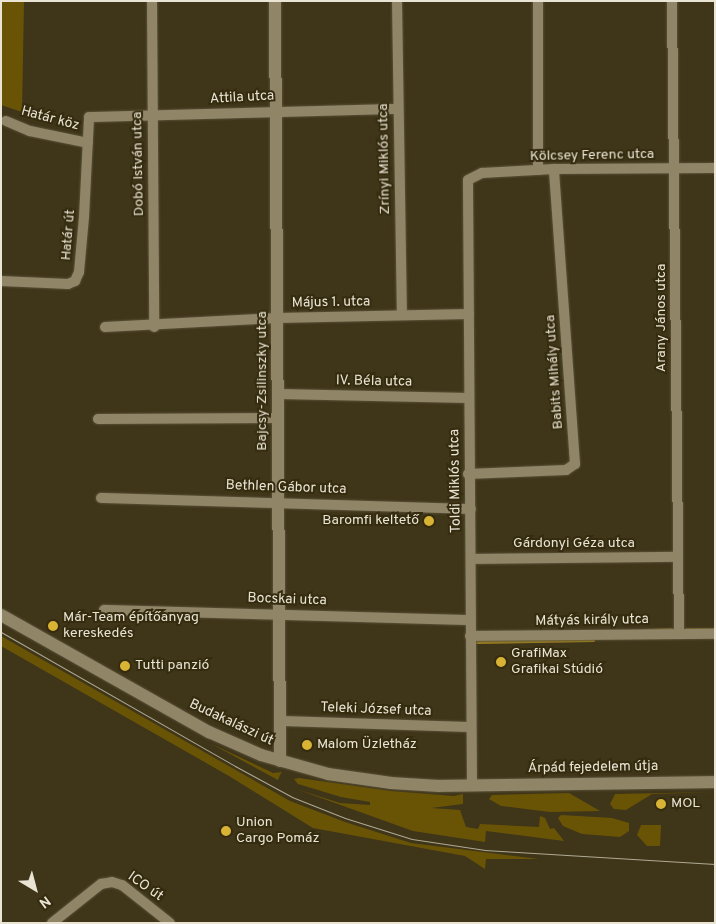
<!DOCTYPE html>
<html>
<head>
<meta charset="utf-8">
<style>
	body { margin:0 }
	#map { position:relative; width:716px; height:924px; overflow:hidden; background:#3f3519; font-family:Overpass,sans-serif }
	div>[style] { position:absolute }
	.green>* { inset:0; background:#695406 }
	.stream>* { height:2.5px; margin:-1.25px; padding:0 1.25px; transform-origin:1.25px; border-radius:1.25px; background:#9e8121 }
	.roads { filter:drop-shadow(0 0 1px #595138) drop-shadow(0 0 1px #595138) }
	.minor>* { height:10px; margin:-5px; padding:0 5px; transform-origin:5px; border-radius:5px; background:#908567 }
	.tertiary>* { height:12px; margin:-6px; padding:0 6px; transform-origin:6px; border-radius:6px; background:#908567 }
	.secondary>* { height:12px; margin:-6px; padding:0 6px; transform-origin:6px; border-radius:6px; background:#908567 }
	.tram>* { height:1px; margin:-0.5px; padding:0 0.5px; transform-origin:0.5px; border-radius:0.5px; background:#afa994 }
	.dots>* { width:14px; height:14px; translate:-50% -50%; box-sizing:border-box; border:2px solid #352b0f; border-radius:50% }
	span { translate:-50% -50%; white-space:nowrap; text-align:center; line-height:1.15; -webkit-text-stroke:4px #352b0f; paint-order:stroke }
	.street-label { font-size:14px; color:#e9e4d3 }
	.poi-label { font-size:14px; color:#e9e4d3 }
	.right { translate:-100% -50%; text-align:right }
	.left { translate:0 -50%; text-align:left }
	.frame { position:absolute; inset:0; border:2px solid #e9e4d3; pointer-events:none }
	.north { position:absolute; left:10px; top:864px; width:50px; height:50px; -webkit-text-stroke:4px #352b0f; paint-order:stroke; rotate:143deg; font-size:14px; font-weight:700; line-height:20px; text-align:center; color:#e9e4d3 }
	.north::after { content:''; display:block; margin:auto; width:18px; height:22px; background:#e9e4d3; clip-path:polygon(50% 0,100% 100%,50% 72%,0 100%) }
</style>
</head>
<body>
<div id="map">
	<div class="green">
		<div style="clip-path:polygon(1px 1px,24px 1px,22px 112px,1px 105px)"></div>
		<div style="clip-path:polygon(1px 636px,290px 801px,345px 822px,411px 843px,539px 859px,486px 859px,485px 869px,465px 856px,313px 828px,229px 776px,1px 646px)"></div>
		<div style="clip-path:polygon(210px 743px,273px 773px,282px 772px,280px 775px,278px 780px)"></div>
		<div style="clip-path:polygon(299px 778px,391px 791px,454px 796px,463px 794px,463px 804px,431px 808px,460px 810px,466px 827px,478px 829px,480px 824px,539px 827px,540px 816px,545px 818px,550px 829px,554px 828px,564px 841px,486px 831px,485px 842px,413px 831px,296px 789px,340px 803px,370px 805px,370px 802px,341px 797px,298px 784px,294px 779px)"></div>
		<div style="clip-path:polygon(715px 792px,652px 794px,626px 810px,614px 809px,610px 804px,615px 794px)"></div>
		<div style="clip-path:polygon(569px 793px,600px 811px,550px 812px,501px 806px,489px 799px,492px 795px)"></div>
		<div style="clip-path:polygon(561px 815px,612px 818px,629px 823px,629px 831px,620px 837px,582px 834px,563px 826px,558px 818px)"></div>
		<div style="clip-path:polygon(641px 825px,661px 825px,660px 846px,647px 846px,637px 835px)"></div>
	</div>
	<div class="stream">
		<div style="left:686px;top:629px;width:29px"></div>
		<div style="left:644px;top:630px;width:28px;rotate:-2deg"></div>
		<div style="left:476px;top:642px;width:117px;rotate:-1deg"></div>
	</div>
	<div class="roads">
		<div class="minor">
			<div style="left:152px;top:1px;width:326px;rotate:89.6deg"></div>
			<div style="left:397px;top:1px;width:314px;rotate:89.1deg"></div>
			<div style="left:538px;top:1px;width:169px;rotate:90deg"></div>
			<div style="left:672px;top:1px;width:633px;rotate:89.37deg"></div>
			<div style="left:6px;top:121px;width:26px;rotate:23deg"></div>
			<div style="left:30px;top:131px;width:59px;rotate:11.7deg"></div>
			<div style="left:1px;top:281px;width:67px;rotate:2.6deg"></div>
			<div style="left:68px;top:284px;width:8px;rotate:-23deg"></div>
			<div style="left:75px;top:281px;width:10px;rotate:-66deg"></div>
			<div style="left:79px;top:272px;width:55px;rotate:-84.8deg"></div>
			<div style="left:84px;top:217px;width:100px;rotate:-87.1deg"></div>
			<div style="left:89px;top:117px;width:308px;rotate:-1.5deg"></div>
			<div style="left:105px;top:327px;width:172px;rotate:-3deg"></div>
			<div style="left:277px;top:318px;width:192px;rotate:-1.2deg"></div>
			<div style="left:278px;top:394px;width:191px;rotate:1.2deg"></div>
			<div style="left:98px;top:419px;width:180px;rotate:-0.3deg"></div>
			<div style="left:468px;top:474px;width:98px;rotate:-2.3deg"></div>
			<div style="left:566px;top:470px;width:11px;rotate:-34deg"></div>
			<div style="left:575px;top:464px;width:296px;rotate:-94.1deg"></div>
			<div style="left:101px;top:498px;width:370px;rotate:1.7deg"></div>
			<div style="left:471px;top:559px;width:207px;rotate:-0.6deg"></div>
			<div style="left:104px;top:610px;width:366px;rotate:1.6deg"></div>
			<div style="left:470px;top:636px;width:245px;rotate:-0.5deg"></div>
			<div style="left:280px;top:721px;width:191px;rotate:1.8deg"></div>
			<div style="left:472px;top:785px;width:605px;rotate:-90.38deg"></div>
			<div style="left:468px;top:180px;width:16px;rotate:-27deg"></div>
			<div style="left:482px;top:173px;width:72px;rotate:-3.2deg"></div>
			<div style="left:554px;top:169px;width:161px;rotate:-0.4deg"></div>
			<div style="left:52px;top:923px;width:63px;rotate:-38.5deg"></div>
			<div style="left:101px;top:884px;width:11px;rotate:-10deg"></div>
			<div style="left:112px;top:882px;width:10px;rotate:17deg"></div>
			<div style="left:122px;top:885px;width:61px;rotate:38.4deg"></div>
		</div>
		<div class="tertiary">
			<div style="left:275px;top:1px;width:760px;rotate:89.62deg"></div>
		</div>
		<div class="secondary">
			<div style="left:1px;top:615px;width:239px;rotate:29.4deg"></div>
			<div style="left:209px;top:732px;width:57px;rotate:23.9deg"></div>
			<div style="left:261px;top:755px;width:70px;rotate:15.8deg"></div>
			<div style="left:328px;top:774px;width:64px;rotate:8.1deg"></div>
			<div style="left:391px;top:783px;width:48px;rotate:3.6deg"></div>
			<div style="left:439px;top:786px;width:276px;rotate:-0.8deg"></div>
		</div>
	</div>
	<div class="tram">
		<div style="left:1px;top:632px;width:270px;rotate:29.8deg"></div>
		<div style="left:235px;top:766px;width:65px;rotate:28.5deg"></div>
		<div style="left:292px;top:797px;width:57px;rotate:21.6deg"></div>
		<div style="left:345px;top:818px;width:70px;rotate:17.4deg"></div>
		<div style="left:412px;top:839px;width:74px;rotate:8.6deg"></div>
		<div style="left:485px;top:850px;width:230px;rotate:3.5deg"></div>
	</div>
	<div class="dots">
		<div style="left:429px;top:521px;background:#d9b334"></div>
		<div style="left:53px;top:626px;background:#d9b334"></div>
		<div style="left:501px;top:662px;background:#d9b334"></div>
		<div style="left:125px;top:666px;background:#d9b334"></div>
		<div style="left:307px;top:745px;background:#d9b334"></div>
		<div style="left:661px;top:804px;background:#d9b334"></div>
		<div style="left:226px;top:831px;background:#d9b334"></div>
	</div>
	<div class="street-label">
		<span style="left:242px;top:98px;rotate:-3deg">Attila utca</span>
		<span style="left:50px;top:119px;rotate:15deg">Határ köz</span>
		<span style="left:592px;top:156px;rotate:-1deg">Kölcsey Ferenc utca</span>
		<span style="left:385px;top:159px;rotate:-91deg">Zrínyi Miklós utca</span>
		<span style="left:139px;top:164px;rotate:-91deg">Dobó István utca</span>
		<span style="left:69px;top:235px;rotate:-85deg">Határ út</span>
		<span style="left:331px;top:303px;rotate:-1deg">Május 1. utca</span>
		<span style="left:662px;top:318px;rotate:-90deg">Arany János utca</span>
		<span style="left:555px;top:372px;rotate:-94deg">Babits Mihály utca</span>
		<span style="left:263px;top:381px;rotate:-90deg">Bajcsy-Zsilinszky utca</span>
		<span style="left:374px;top:382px;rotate:1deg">IV. Béla utca</span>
		<span style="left:456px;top:481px;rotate:-91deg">Toldi Miklós utca</span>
		<span style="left:286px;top:488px;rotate:2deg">Bethlen Gábor utca</span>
		<span style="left:574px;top:544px">Gárdonyi Géza utca</span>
		<span style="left:287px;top:600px;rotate:2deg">Bocskai utca</span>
		<span style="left:592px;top:621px;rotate:-1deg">Mátyás király utca</span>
		<span style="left:376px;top:710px;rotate:2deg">Teleki József utca</span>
		<span style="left:231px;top:723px;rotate:25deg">Budakalászi út</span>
		<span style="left:593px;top:768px;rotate:-1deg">Árpád fejedelem útja</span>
		<span style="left:145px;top:887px;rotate:35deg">ICO út</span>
	</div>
	<div class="poi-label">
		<span class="right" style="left:419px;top:521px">Baromfi keltető</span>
		<span class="left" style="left:63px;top:626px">Már-Team építőanyag<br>kereskedés</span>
		<span class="left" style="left:511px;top:662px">GrafiMax<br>Grafikai Stúdió</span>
		<span class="left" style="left:135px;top:666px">Tutti panzió</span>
		<span class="left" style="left:317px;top:745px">Malom Üzletház</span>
		<span class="left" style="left:671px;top:804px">MOL</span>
		<span class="left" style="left:236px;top:831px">Union<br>Cargo Pomáz</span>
	</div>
	<div class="frame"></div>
	<div class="north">N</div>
</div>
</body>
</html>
